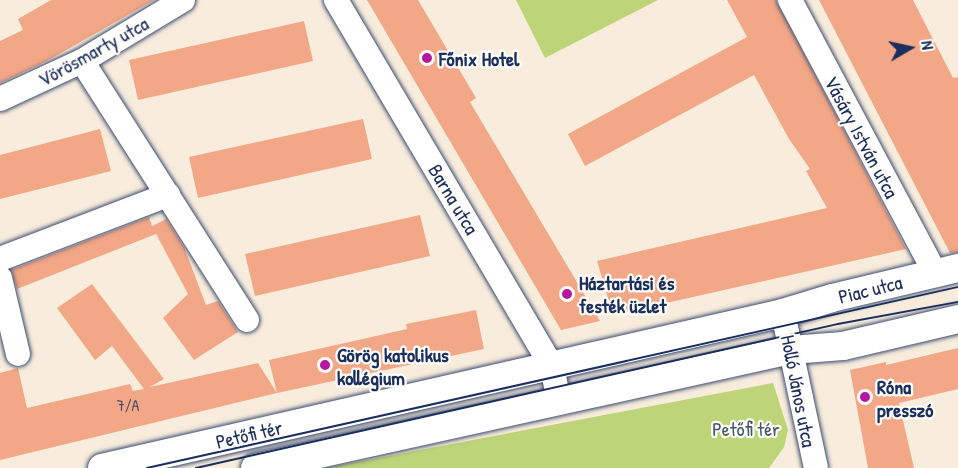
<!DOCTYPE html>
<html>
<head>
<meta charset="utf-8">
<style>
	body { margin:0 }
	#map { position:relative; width:958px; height:468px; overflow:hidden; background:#f8eddd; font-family:"Patrick Hand",sans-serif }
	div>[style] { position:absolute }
	.green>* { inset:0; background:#bdd479 }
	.building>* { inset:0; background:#f2a786 }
	.roads { filter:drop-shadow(0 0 2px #3c4c71) drop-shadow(0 0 2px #3c4c71) }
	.minor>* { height:24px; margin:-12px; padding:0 12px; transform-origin:12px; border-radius:12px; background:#fff }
	.tertiary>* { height:28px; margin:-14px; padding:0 14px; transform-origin:14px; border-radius:14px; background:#fff }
	.tram>* { height:1.5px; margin:-0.75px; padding:0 0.75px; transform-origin:0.75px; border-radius:0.75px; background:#1b2f5e }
	.dots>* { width:16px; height:16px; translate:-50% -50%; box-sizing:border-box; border:3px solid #fdfcf7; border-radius:50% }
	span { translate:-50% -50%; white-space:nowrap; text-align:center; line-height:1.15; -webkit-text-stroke:4.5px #fdfcf7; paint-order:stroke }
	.number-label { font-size:16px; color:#514d68 }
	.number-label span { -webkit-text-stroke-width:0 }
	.street-label { font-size:20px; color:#1b2f5e }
	.poi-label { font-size:20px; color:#1b2f5e; font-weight:700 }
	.left { translate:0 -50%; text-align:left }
	.park-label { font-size:20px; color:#445865 }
	.north { position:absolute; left:880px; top:18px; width:60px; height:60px; -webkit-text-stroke:4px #fdfcf7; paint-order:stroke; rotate:81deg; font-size:16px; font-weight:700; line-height:24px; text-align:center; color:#1b2f5e }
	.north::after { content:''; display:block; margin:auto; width:21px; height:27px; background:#1b2f5e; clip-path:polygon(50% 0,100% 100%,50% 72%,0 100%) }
</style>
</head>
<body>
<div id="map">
	<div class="green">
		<div style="clip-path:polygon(516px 0,658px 0,545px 58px)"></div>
		<div style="clip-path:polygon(773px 383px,788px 430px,784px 447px,769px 468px,325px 468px)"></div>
	</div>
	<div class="building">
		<div style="clip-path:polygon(51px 0,154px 0,47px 61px,0 83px,0 41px,23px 30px,18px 19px)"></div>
		<div style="clip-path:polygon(367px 0,418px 0,476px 98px,470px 102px,600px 321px,561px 330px)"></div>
		<div style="clip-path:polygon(727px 0,776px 0,906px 249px,613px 315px,597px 261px,827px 208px,806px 171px,810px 169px,789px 139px,754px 75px,585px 166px,568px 134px,747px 37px)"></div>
		<div style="clip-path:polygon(819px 0,913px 0,953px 78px,958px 77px,958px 252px,950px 253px)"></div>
		<div style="clip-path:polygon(304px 21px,313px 61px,138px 100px,129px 60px)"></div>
		<div style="clip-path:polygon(363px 119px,372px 159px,198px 198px,189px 157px)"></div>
		<div style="clip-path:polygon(100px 129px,111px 171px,0 199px,0 155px)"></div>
		<div style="clip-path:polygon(420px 215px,430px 256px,255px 296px,245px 254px)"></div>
		<div style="clip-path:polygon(149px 217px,152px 226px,166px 219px,184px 247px,206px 305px,218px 301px,238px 332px,194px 360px,163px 318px,188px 294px,156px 234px,17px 289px,11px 270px)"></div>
		<div style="clip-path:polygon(92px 284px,164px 379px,150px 387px,258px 363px,277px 393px,0 460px,0 373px,18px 368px,27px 408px,130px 384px,133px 391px,144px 389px,112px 346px,95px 360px,57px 308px)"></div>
		<div style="clip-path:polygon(476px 310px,484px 349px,277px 393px,269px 360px,407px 329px,406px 324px)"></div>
		<div style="clip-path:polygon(958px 348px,958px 389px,899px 403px,914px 468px,868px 468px,850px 370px,886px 362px,886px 365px)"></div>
	</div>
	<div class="roads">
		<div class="minor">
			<div style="left:336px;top:0;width:425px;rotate:59.5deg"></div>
			<div style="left:552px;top:366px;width:37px;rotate:79deg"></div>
			<div style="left:790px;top:0;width:309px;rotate:62deg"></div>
			<div style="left:82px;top:61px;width:307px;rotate:57.5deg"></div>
			<div style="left:0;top:99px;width:90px;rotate:-24.9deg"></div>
			<div style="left:82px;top:61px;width:118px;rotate:-31.1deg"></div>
			<div style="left:0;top:259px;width:180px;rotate:-20.9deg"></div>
			<div style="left:0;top:278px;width:78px;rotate:76.7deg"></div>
			<div style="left:783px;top:313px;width:158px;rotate:78deg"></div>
		</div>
		<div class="tertiary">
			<div style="left:102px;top:468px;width:698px;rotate:-12.82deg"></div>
			<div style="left:783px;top:313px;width:51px;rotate:-17deg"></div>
			<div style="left:832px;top:298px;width:130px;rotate:-13.4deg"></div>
			<div style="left:255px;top:468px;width:549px;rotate:-12.42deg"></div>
			<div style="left:791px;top:350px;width:52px;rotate:-4.4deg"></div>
			<div style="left:843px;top:346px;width:118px;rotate:-13.2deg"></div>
		</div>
	</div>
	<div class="tram">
		<div style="left:147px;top:468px;width:831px;rotate:-12.58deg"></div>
		<div style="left:196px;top:468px;width:658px;rotate:-12.64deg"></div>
		<div style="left:838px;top:324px;width:122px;rotate:-10.4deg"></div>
	</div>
	<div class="dots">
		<div style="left:427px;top:58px;background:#b5179e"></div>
		<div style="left:567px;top:294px;background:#b5179e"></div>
		<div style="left:325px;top:365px;background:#b5179e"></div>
		<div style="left:865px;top:397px;background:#b5179e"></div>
	</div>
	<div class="number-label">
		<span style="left:128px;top:405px">7/A</span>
	</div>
	<div class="street-label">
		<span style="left:93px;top:51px;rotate:-29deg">Vörösmarty utca</span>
		<span style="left:862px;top:137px;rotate:62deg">Vásáry István utca</span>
		<span style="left:454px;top:199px;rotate:59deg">Barna utca</span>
		<span style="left:870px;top:289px;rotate:-14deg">Piac utca</span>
		<span style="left:799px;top:391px;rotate:79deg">Holló János utca</span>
		<span style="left:249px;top:434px;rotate:-13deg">Petőfi tér</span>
	</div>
	<div class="poi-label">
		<span class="left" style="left:439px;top:58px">Főnix Hotel</span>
		<span class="left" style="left:579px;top:294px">Háztartási és<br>festék üzlet</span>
		<span class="left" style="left:337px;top:366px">Görög katolikus<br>kollégium</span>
		<span class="left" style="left:877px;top:398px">Róna<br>presszó</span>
	</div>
	<div class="park-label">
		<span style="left:746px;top:428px">Petőfi tér</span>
	</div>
	<div class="north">N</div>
</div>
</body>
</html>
